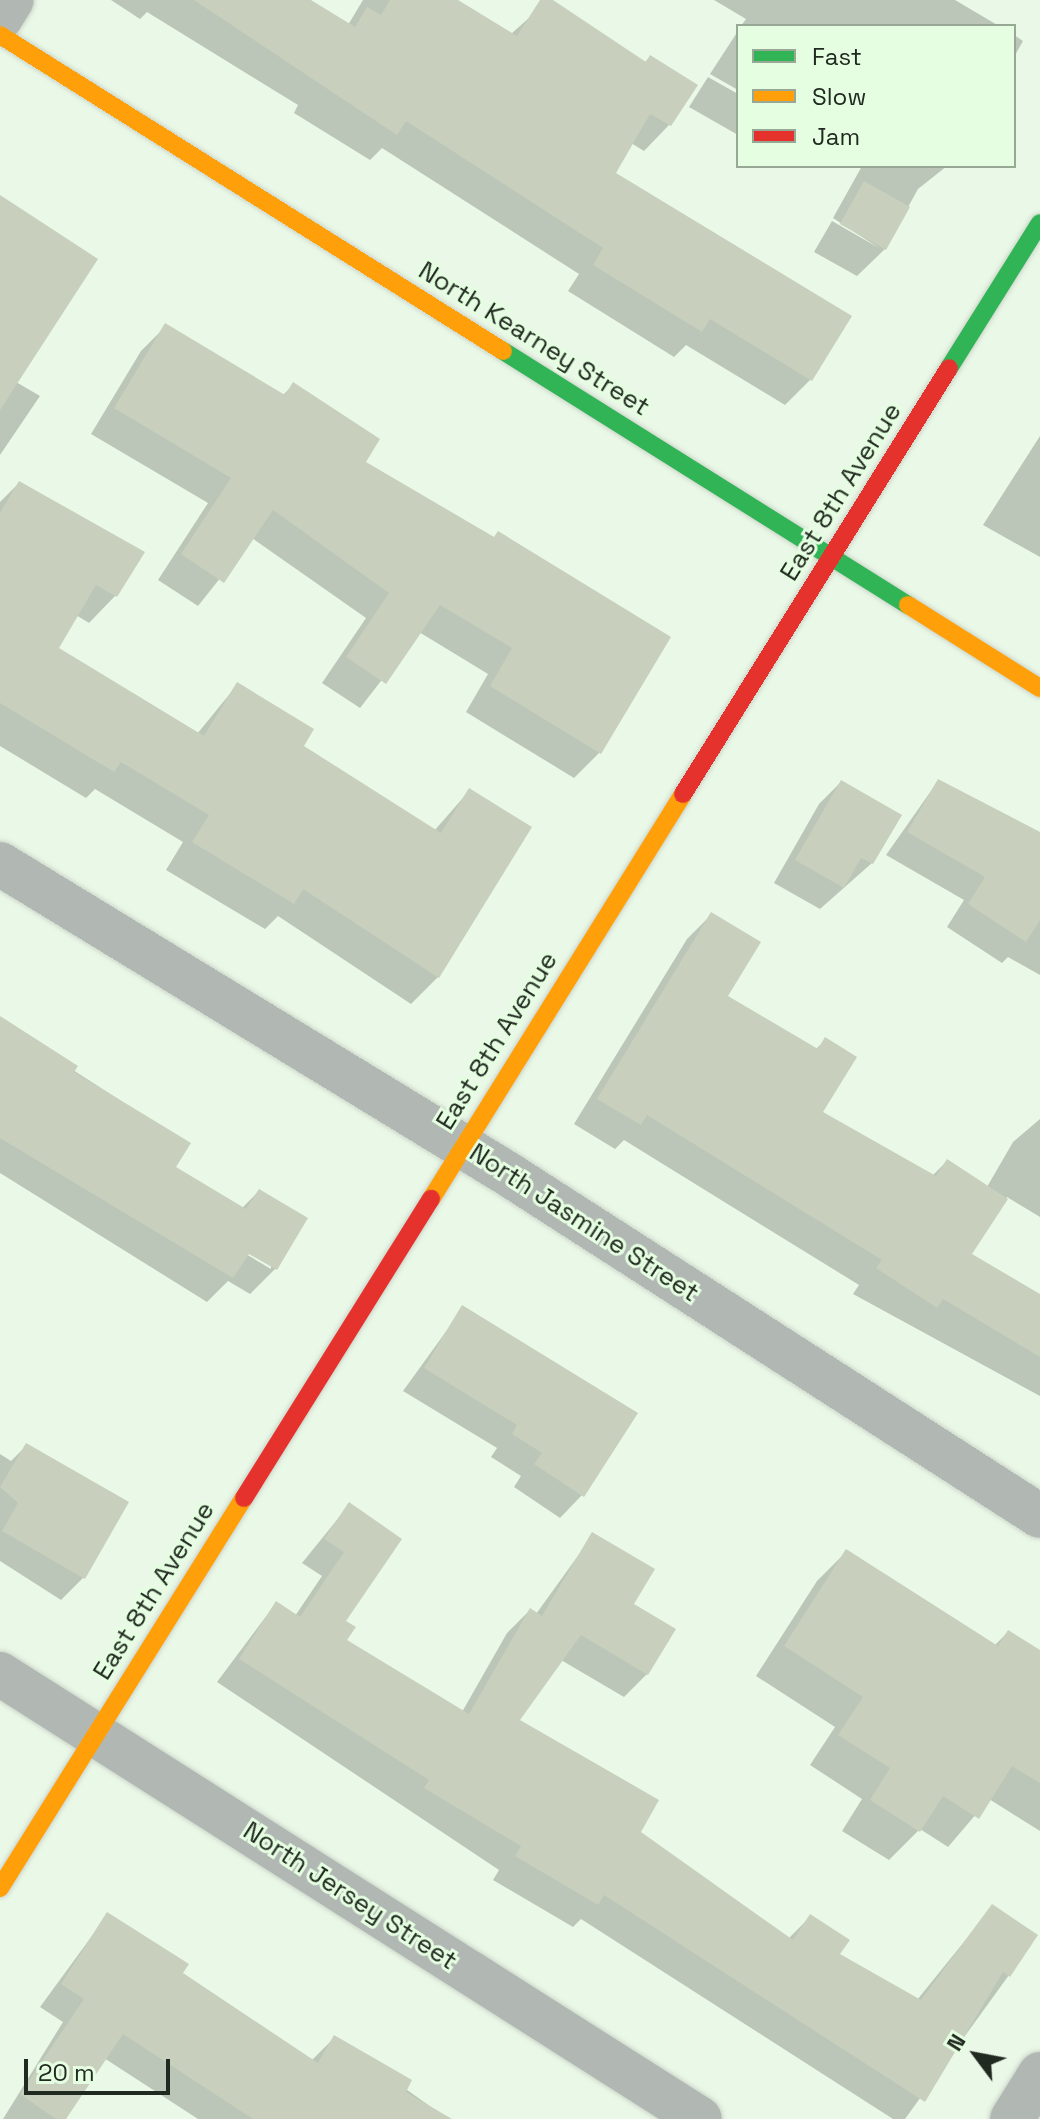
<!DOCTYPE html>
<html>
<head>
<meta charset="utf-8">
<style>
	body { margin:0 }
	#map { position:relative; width:1040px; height:2119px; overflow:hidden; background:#eaf8e7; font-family:"Space Grotesk",sans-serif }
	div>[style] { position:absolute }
	.shadow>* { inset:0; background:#0003 }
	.building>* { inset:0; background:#c8cfbc }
	.roads { filter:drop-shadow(0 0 2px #cbd5c9) drop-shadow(0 0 2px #cbd5c9) }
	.street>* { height:44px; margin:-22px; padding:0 22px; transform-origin:22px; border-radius:22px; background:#b1b7b3 }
	.fast>* { height:18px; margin:-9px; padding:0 9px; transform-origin:9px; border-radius:9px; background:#30b455 }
	.slow>* { height:18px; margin:-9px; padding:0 9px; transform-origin:9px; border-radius:9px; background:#ff9f0a }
	.jam>* { height:18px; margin:-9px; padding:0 9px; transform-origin:9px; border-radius:9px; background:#e5322d }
	span { translate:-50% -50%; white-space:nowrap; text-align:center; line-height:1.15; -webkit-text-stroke:6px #e5fee1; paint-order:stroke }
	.street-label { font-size:26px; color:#212a20 }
	.legend { position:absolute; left:736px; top:24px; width:280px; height:144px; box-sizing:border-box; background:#e5fee1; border:2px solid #97a994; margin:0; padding:10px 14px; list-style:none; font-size:24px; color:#212a20 }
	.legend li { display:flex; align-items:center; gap:16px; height:40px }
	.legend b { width:40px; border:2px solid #97a994 }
	.north { position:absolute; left:936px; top:2015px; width:80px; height:80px; -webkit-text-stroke:6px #e5fee1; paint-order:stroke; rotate:302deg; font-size:22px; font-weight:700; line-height:32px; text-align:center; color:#212a20 }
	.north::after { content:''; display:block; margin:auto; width:28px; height:36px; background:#212a20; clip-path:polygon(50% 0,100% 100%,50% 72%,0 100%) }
	.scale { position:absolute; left:24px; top:2059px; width:146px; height:36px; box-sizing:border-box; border:4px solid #212a20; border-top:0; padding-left:10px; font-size:24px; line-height:28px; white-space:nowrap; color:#212a20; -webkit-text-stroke:6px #e5fee1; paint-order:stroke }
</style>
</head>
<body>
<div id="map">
	<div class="shadow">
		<div style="clip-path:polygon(111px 0,307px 0,348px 25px,363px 0,454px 0,511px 34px,549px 0,644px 63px,650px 57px,669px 125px,644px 151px,631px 143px,613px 174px,811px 379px,785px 405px,686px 345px,674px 357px,568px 291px,579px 274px,382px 148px,370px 160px,294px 113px,298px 105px,147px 12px,140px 19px)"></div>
		<div style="clip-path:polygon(714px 0,955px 0,999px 26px,741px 26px,746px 19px)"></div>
		<div style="clip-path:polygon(738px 31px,738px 90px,710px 74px)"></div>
		<div style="clip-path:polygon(1014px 35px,1023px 41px,1014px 57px)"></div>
		<div style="clip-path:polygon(708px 77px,738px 94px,738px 135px,689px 107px)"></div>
		<div style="clip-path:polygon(862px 166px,947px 166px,918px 189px,885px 249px,857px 276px,814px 252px,832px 221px,879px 248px,833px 218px)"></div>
		<div style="clip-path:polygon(0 214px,16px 382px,40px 396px,0 455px)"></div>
		<div style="clip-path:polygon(166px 326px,282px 396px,293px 385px,363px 462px,668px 638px,599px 753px,574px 778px,466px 712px,488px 674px,419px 632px,360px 708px,322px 683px,366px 618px,252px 538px,198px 606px,158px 580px,208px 503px,91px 434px,141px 351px)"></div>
		<div style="clip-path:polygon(1040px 436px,1040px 557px,983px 525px)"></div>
		<div style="clip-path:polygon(19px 483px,142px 552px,115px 596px,89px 623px,76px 615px,56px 649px,197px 734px,237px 685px,301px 747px,434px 831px,469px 791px,438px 977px,411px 1004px,278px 916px,265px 929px,166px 870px,183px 842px,95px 789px,86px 798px,0 746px,0 502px)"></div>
		<div style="clip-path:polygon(938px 781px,1040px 835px,1040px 975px,1008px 957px,1002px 963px,947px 927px,964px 900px,886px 855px)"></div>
		<div style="clip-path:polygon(841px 782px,872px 863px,820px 909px,774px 883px,819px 804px)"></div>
		<div style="clip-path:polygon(712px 914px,726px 997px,815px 1050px,825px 1040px,821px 1112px,932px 1176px,947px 1161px,987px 1187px,1013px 1142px,1040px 1119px,1040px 1217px,1007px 1197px,970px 1255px,1040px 1296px,1040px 1396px,853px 1294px,859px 1285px,624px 1140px,615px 1149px,574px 1124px,687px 939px)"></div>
		<div style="clip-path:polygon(evenodd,0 1023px,188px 1144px,173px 1168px,241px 1209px,259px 1191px,305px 1219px,275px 1269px,250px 1294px,228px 1281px,207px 1302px,0 1173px,0 1023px,241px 1247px,271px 1265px,271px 1269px,239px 1250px,241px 1247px)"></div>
		<div style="clip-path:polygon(463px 1308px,582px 1495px,560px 1518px,514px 1487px,521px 1476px,491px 1457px,497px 1448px,403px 1391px)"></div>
		<div style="clip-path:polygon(26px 1446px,83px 1578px,61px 1600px,0 1561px,0 1454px,11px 1461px)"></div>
		<div style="clip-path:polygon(349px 1505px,344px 1641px,462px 1712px,507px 1633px,530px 1610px,536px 1614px,593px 1535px,631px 1604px,647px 1674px,624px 1697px,561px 1660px,518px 1720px,638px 1832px,788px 1939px,810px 1917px,837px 1954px,917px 2000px,993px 1906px,1009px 1975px,905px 2119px,893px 2119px,581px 1919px,573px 1927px,493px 1880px,499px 1870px,217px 1682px,276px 1603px,295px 1616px,322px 1576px,302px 1563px)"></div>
		<div style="clip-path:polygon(847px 1551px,994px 1646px,1008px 1632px,1040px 1652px,1040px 1831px,989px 1799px,948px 1847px,920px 1829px,889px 1860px,842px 1831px,862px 1799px,810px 1765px,835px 1727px,756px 1676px,817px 1581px)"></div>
		<div style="clip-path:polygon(108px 1914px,180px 1974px,311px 2061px,334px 2038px,448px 2119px,198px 2119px,104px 2058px,63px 2119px,3px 2119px,63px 2022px,40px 2007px)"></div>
	</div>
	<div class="building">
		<div style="clip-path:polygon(194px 0,311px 0,355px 27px,367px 7px,381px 15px,390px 0,458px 0,517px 36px,540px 0,553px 0,646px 62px,650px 55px,698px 85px,671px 126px,650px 114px,616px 173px,852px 316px,812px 381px,710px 319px,702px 332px,593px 265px,603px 248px,406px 121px,397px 135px)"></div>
		<div style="clip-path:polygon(864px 181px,910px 207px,886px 250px,840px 224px)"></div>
		<div style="clip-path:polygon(0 195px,98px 259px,0 410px)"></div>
		<div style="clip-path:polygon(165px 323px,285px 395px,293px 382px,380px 439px,366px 462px,494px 537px,498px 531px,671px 637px,601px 754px,490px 686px,512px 648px,440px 605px,386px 684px,346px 657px,389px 593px,273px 510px,224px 583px,181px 554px,231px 478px,114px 408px)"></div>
		<div style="clip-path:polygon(19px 481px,145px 552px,117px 597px,96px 585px,59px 648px,204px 736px,237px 682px,314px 729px,304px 746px,441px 833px,469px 788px,532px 827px,439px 978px,303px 889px,294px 904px,192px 842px,209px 815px,121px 762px,114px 772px,0 703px,0 513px)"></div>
		<div style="clip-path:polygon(938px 779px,1040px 832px,1040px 920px,1026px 942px,968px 904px,985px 877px,907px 832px)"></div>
		<div style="clip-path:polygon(841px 780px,902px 815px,873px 864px,861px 858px,844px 888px,795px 860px)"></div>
		<div style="clip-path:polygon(711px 912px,761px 942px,728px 996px,818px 1049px,825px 1037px,857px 1057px,823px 1112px,936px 1176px,947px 1159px,1008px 1199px,972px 1254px,1040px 1294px,1040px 1357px,943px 1299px,937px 1308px,876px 1268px,882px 1260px,647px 1115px,641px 1125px,597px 1099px)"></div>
		<div style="clip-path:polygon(0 1016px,78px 1066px,74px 1072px,191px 1143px,176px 1167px,246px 1209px,259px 1189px,308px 1218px,277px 1270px,249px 1254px,233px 1278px,0 1138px)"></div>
		<div style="clip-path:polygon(462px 1305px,638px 1413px,584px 1497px,534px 1464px,542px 1453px,512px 1434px,517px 1425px,424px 1368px)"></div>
		<div style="clip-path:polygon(26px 1443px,129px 1502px,85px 1579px,2px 1531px,18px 1503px,0 1487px)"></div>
		<div style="clip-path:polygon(349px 1502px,402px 1539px,346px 1621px,356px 1627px,347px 1640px,469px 1714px,530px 1608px,542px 1616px,592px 1532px,655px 1569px,634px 1604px,676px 1629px,648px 1675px,581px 1635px,520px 1720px,659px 1800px,641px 1832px,793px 1940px,810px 1914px,850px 1940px,840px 1954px,921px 2000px,992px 1904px,1038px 1935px,1010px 1977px,1003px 1972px,925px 2102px,604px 1895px,598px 1905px,515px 1856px,521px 1846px,424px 1788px,429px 1780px,239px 1659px,276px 1601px,300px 1617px,344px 1552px,324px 1539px)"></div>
		<div style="clip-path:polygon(846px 1549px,998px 1646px,1008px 1630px,1040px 1650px,1040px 1783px,1012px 1766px,979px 1819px,943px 1796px,920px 1832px,870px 1800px,890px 1768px,838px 1735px,863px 1697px,784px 1646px)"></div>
		<div style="clip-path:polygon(107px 1912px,189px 1964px,183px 1973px,318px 2063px,334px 2035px,412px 2080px,406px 2092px,452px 2119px,253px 2119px,123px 2034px,66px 2119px,56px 2119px,20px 2094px,84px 1999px,61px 1984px)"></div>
	</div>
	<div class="roads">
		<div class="street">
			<div style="left:0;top:19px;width:22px;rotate:-58deg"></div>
			<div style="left:0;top:864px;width:595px;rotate:31.39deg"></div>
			<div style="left:508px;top:1174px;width:632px;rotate:32.74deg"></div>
			<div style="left:0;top:1674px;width:829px;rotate:32.44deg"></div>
			<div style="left:1012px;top:2119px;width:53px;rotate:-58.1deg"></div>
		</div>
		<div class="fast">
			<div style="left:503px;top:351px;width:478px;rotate:32.1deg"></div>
			<div style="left:949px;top:368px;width:171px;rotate:-57.9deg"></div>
		</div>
		<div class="slow">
			<div style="left:0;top:35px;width:594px;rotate:32.14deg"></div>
			<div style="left:908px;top:605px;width:156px;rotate:32.2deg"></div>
			<div style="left:431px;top:1199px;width:477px;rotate:-58.1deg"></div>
			<div style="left:0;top:1888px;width:460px;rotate:-58deg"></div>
		</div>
		<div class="jam">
			<div style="left:683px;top:794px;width:502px;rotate:-58.02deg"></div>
			<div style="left:244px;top:1498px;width:353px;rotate:-58deg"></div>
		</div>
	</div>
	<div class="street-label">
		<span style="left:534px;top:339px;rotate:32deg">North Kearney Street</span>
		<span style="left:841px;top:492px;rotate:-58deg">East 8th Avenue</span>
		<span style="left:497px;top:1041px;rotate:-58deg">East 8th Avenue</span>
		<span style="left:584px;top:1223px;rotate:33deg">North Jasmine Street</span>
		<span style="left:154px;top:1591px;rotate:-58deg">East 8th Avenue</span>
		<span style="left:350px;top:1896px;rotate:33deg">North Jersey Street</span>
	</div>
	<ul class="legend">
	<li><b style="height:10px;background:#30b455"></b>Fast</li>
	<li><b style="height:10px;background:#ff9f0a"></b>Slow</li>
	<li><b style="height:10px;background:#e5322d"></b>Jam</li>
	</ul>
	<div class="north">N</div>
	<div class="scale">20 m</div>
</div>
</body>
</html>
